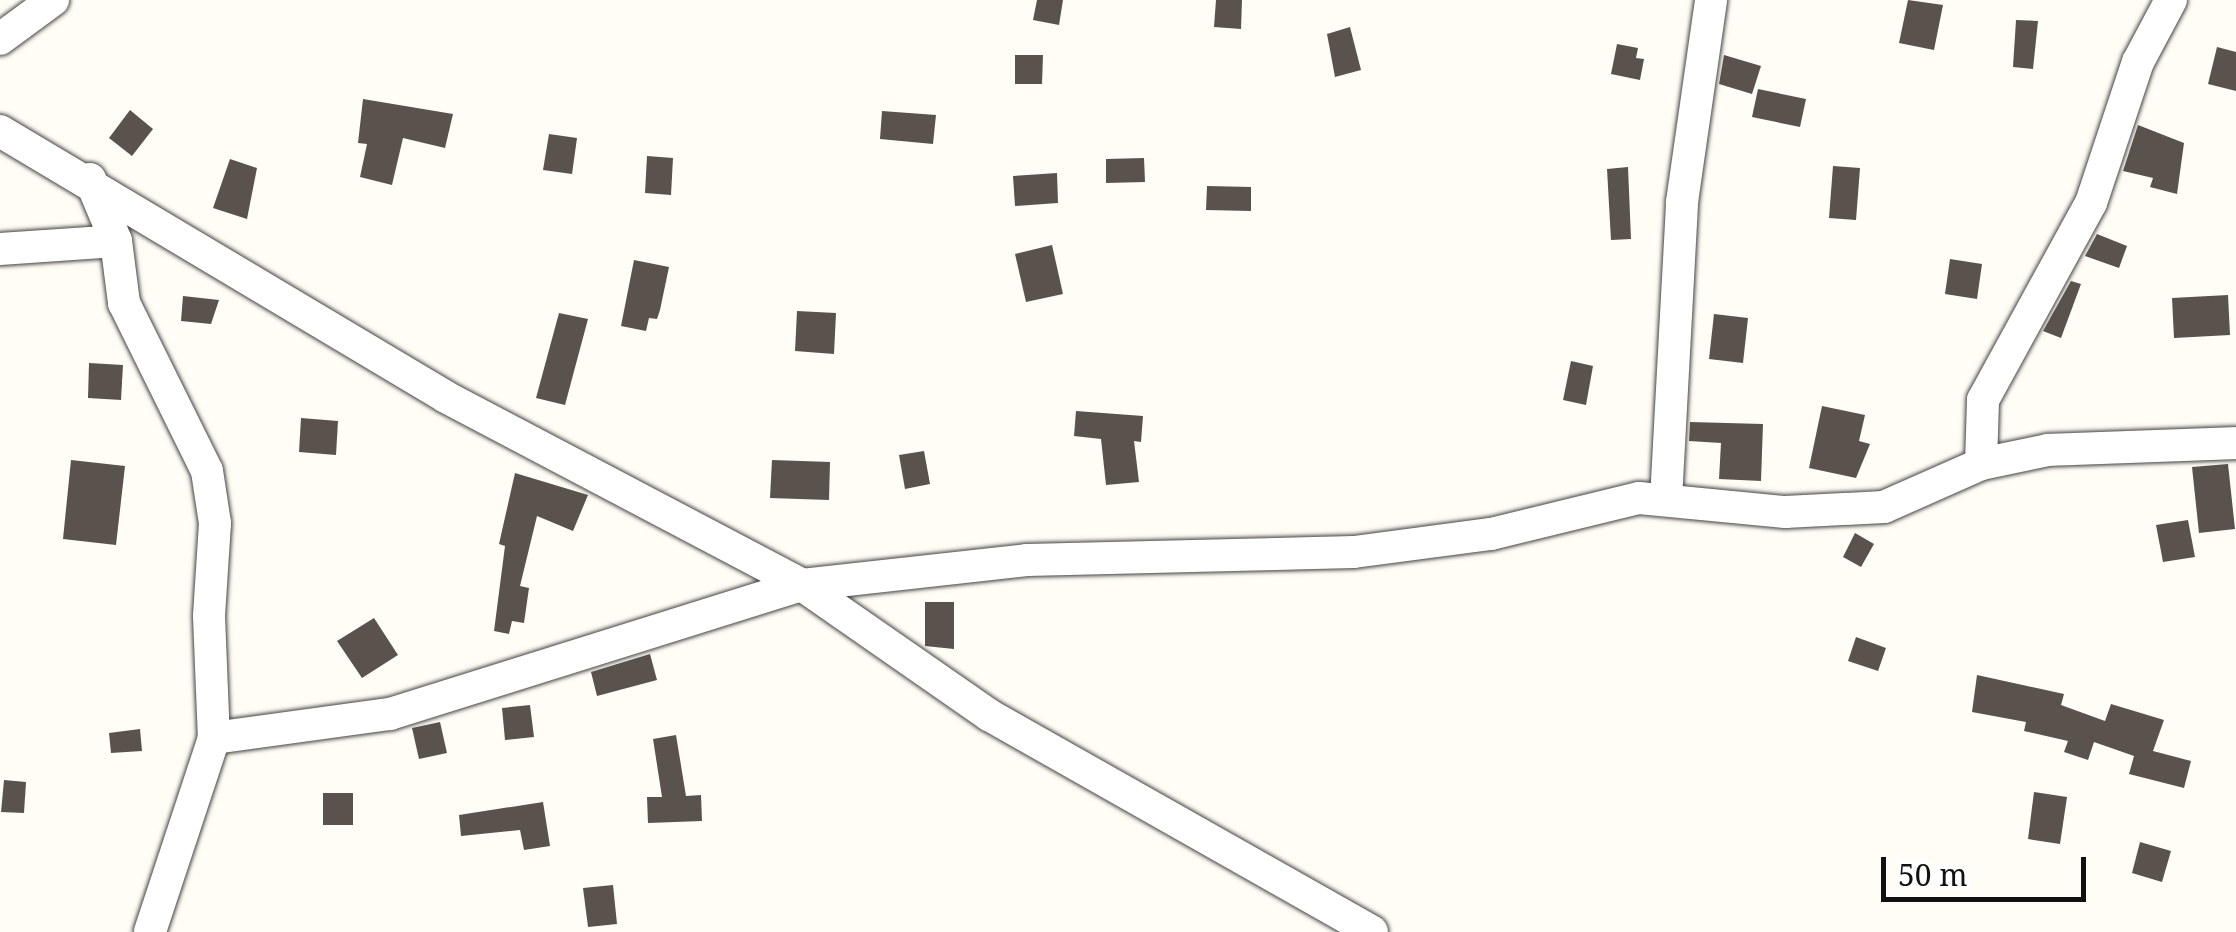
<!DOCTYPE html>
<html>
<head>
<meta charset="utf-8">
<style>
	body { margin:0 }
	#map { position:relative; width:2236px; height:932px; overflow:hidden; background:#fffdf5; font-family:"Noto Serif",serif }
	div>[style] { position:absolute }
	.building>* { inset:0; background:#5a524d }
	.roads { filter:drop-shadow(0 0 2px #444) drop-shadow(0 0 2px #444) }
	.minor>* { height:32px; margin:-16px; padding:0 16px; transform-origin:16px; border-radius:16px; background:#fff }
	span { translate:-50% -50%; white-space:nowrap; text-align:center; line-height:1.15; -webkit-text-stroke:10px #fff; paint-order:stroke }
	.scale { position:absolute; left:1881px; top:857px; width:205px; height:45px; box-sizing:border-box; border:5px solid #111; border-top:0; padding-left:12px; font-size:30px; line-height:35px; white-space:nowrap; color:#111; -webkit-text-stroke:8px #fff; paint-order:stroke }
</style>
</head>
<body>
<div id="map">
	<div class="building">
		<div style="clip-path:polygon(1037px 0,1063px 0,1059px 25px,1033px 20px)"></div>
		<div style="clip-path:polygon(1216px 0,1242px 0,1241px 29px,1214px 27px)"></div>
		<div style="clip-path:polygon(1908px 0,1943px 5px,1934px 50px,1899px 43px)"></div>
		<div style="clip-path:polygon(2016px 20px,2038px 21px,2033px 69px,2013px 67px)"></div>
		<div style="clip-path:polygon(1350px 27px,1361px 70px,1335px 77px,1327px 34px)"></div>
		<div style="clip-path:polygon(1617px 44px,1638px 48px,1636px 58px,1644px 59px,1640px 80px,1611px 74px)"></div>
		<div style="clip-path:polygon(2217px 47px,2236px 52px,2236px 91px,2208px 84px)"></div>
		<div style="clip-path:polygon(1015px 55px,1043px 55px,1042px 84px,1015px 84px)"></div>
		<div style="clip-path:polygon(1724px 55px,1761px 66px,1752px 94px,1719px 84px)"></div>
		<div style="clip-path:polygon(1758px 89px,1806px 99px,1800px 127px,1752px 117px)"></div>
		<div style="clip-path:polygon(363px 99px,453px 114px,445px 148px,403px 138px,392px 185px,360px 177px,367px 144px,358px 143px)"></div>
		<div style="clip-path:polygon(130px 110px,153px 129px,132px 156px,109px 138px)"></div>
		<div style="clip-path:polygon(882px 111px,936px 115px,933px 144px,880px 139px)"></div>
		<div style="clip-path:polygon(2138px 125px,2184px 143px,2177px 194px,2150px 187px,2153px 178px,2123px 171px)"></div>
		<div style="clip-path:polygon(549px 134px,577px 138px,572px 174px,543px 170px)"></div>
		<div style="clip-path:polygon(647px 156px,673px 158px,671px 195px,645px 193px)"></div>
		<div style="clip-path:polygon(1144px 158px,1145px 182px,1106px 183px,1106px 159px)"></div>
		<div style="clip-path:polygon(230px 159px,257px 168px,247px 219px,213px 208px)"></div>
		<div style="clip-path:polygon(1833px 166px,1860px 168px,1856px 220px,1829px 218px)"></div>
		<div style="clip-path:polygon(1628px 167px,1631px 239px,1611px 240px,1607px 169px)"></div>
		<div style="clip-path:polygon(1057px 173px,1058px 203px,1015px 206px,1013px 176px)"></div>
		<div style="clip-path:polygon(1207px 186px,1251px 187px,1251px 211px,1206px 210px)"></div>
		<div style="clip-path:polygon(2097px 234px,2127px 246px,2119px 268px,2085px 256px)"></div>
		<div style="clip-path:polygon(1052px 245px,1063px 294px,1026px 302px,1015px 254px)"></div>
		<div style="clip-path:polygon(1950px 259px,1982px 264px,1977px 299px,1945px 294px)"></div>
		<div style="clip-path:polygon(634px 260px,669px 267px,660px 310px,657px 319px,649px 318px,646px 331px,621px 326px)"></div>
		<div style="clip-path:polygon(2071px 281px,2081px 284px,2061px 338px,2043px 331px)"></div>
		<div style="clip-path:polygon(2228px 295px,2230px 335px,2174px 338px,2172px 298px)"></div>
		<div style="clip-path:polygon(183px 296px,219px 300px,211px 324px,181px 321px)"></div>
		<div style="clip-path:polygon(797px 311px,836px 313px,834px 354px,795px 351px)"></div>
		<div style="clip-path:polygon(559px 313px,588px 319px,565px 405px,536px 398px)"></div>
		<div style="clip-path:polygon(1714px 314px,1748px 318px,1743px 363px,1709px 359px)"></div>
		<div style="clip-path:polygon(1571px 361px,1593px 366px,1586px 405px,1563px 400px)"></div>
		<div style="clip-path:polygon(89px 363px,123px 365px,121px 400px,88px 398px)"></div>
		<div style="clip-path:polygon(1822px 406px,1865px 415px,1859px 441px,1870px 444px,1856px 478px,1809px 468px)"></div>
		<div style="clip-path:polygon(1076px 411px,1143px 416px,1141px 442px,1134px 441px,1139px 482px,1106px 485px,1101px 439px,1074px 436px)"></div>
		<div style="clip-path:polygon(301px 418px,338px 421px,336px 455px,299px 452px)"></div>
		<div style="clip-path:polygon(1690px 422px,1763px 424px,1761px 481px,1719px 479px,1721px 443px,1689px 441px)"></div>
		<div style="clip-path:polygon(924px 451px,930px 484px,905px 489px,899px 455px)"></div>
		<div style="clip-path:polygon(71px 460px,125px 466px,116px 545px,63px 539px)"></div>
		<div style="clip-path:polygon(772px 460px,830px 462px,829px 500px,770px 498px)"></div>
		<div style="clip-path:polygon(2228px 464px,2235px 529px,2199px 533px,2192px 467px)"></div>
		<div style="clip-path:polygon(515px 473px,588px 495px,573px 531px,537px 516px,520px 586px,529px 588px,524px 623px,512px 621px,509px 634px,494px 631px,505px 546px,499px 544px)"></div>
		<div style="clip-path:polygon(2188px 520px,2195px 557px,2163px 562px,2156px 525px)"></div>
		<div style="clip-path:polygon(1855px 533px,1874px 544px,1861px 567px,1843px 557px)"></div>
		<div style="clip-path:polygon(925px 602px,954px 602px,954px 649px,925px 646px)"></div>
		<div style="clip-path:polygon(374px 618px,398px 655px,362px 678px,337px 641px)"></div>
		<div style="clip-path:polygon(1856px 637px,1886px 648px,1878px 671px,1848px 661px)"></div>
		<div style="clip-path:polygon(650px 654px,657px 680px,597px 696px,591px 672px)"></div>
		<div style="clip-path:polygon(1977px 675px,2064px 694px,2061px 705px,2105px 721px,2111px 704px,2164px 720px,2153px 751px,2191px 761px,2184px 788px,2129px 774px,2134px 756px,2094px 742px,2088px 760px,2064px 752px,2068px 741px,2024px 731px,2026px 722px,1972px 712px)"></div>
		<div style="clip-path:polygon(530px 705px,534px 737px,505px 740px,502px 708px)"></div>
		<div style="clip-path:polygon(440px 722px,447px 753px,419px 759px,412px 728px)"></div>
		<div style="clip-path:polygon(140px 729px,142px 751px,111px 753px,109px 733px)"></div>
		<div style="clip-path:polygon(676px 735px,686px 796px,701px 795px,702px 821px,648px 823px,647px 797px,662px 797px,653px 739px)"></div>
		<div style="clip-path:polygon(4px 780px,26px 782px,24px 813px,1px 812px)"></div>
		<div style="clip-path:polygon(2034px 792px,2067px 797px,2060px 844px,2028px 839px)"></div>
		<div style="clip-path:polygon(323px 793px,353px 793px,353px 825px,323px 825px)"></div>
		<div style="clip-path:polygon(543px 802px,550px 846px,524px 850px,520px 830px,461px 836px,459px 815px)"></div>
		<div style="clip-path:polygon(2140px 842px,2171px 851px,2162px 882px,2132px 873px)"></div>
		<div style="clip-path:polygon(613px 885px,617px 924px,588px 927px,583px 888px)"></div>
	</div>
	<div class="roads">
		<div class="minor">
			<div style="left:0;top:39px;width:66px;rotate:-36.3deg"></div>
			<div style="left:0;top:131px;width:519px;rotate:30.81deg"></div>
			<div style="left:446px;top:397px;width:403px;rotate:27.8deg"></div>
			<div style="left:802px;top:585px;width:228px;rotate:34.8deg"></div>
			<div style="left:989px;top:715px;width:440px;rotate:29.5deg"></div>
			<div style="left:90px;top:179px;width:67px;rotate:67.2deg"></div>
			<div style="left:116px;top:241px;width:63px;rotate:82.6deg"></div>
			<div style="left:124px;top:303px;width:187px;rotate:63.7deg"></div>
			<div style="left:207px;top:471px;width:53px;rotate:81.3deg"></div>
			<div style="left:215px;top:523px;width:93px;rotate:93.7deg"></div>
			<div style="left:209px;top:616px;width:122px;rotate:87.7deg"></div>
			<div style="left:214px;top:738px;width:204px;rotate:108.3deg"></div>
			<div style="left:0;top:249px;width:116px;rotate:-3.9deg"></div>
			<div style="left:1981px;top:464px;width:64px;rotate:-88.2deg"></div>
			<div style="left:1983px;top:400px;width:225px;rotate:-61.3deg"></div>
			<div style="left:2091px;top:203px;width:149px;rotate:-71.6deg"></div>
			<div style="left:2138px;top:62px;width:70px;rotate:-62deg"></div>
			<div style="left:1666px;top:500px;width:298px;rotate:-86.9deg"></div>
			<div style="left:1682px;top:202px;width:204px;rotate:-81.8deg"></div>
			<div style="left:214px;top:738px;width:178px;rotate:-7.8deg"></div>
			<div style="left:390px;top:714px;width:432px;rotate:-17.4deg"></div>
			<div style="left:802px;top:585px;width:226px;rotate:-6.3deg"></div>
			<div style="left:1027px;top:560px;width:327px;rotate:-1.4deg"></div>
			<div style="left:1354px;top:552px;width:138px;rotate:-7.5deg"></div>
			<div style="left:1491px;top:534px;width:152px;rotate:-13.7deg"></div>
			<div style="left:1639px;top:498px;width:147px;rotate:5.5deg"></div>
			<div style="left:1785px;top:512px;width:99px;rotate:-2.9deg"></div>
			<div style="left:1884px;top:507px;width:106px;rotate:-23.9deg"></div>
			<div style="left:1981px;top:464px;width:68px;rotate:-11.8deg"></div>
			<div style="left:2048px;top:450px;width:188px;rotate:-2.1deg"></div>
		</div>
	</div>
	<div class="scale">50 m</div>
</div>
</body>
</html>
